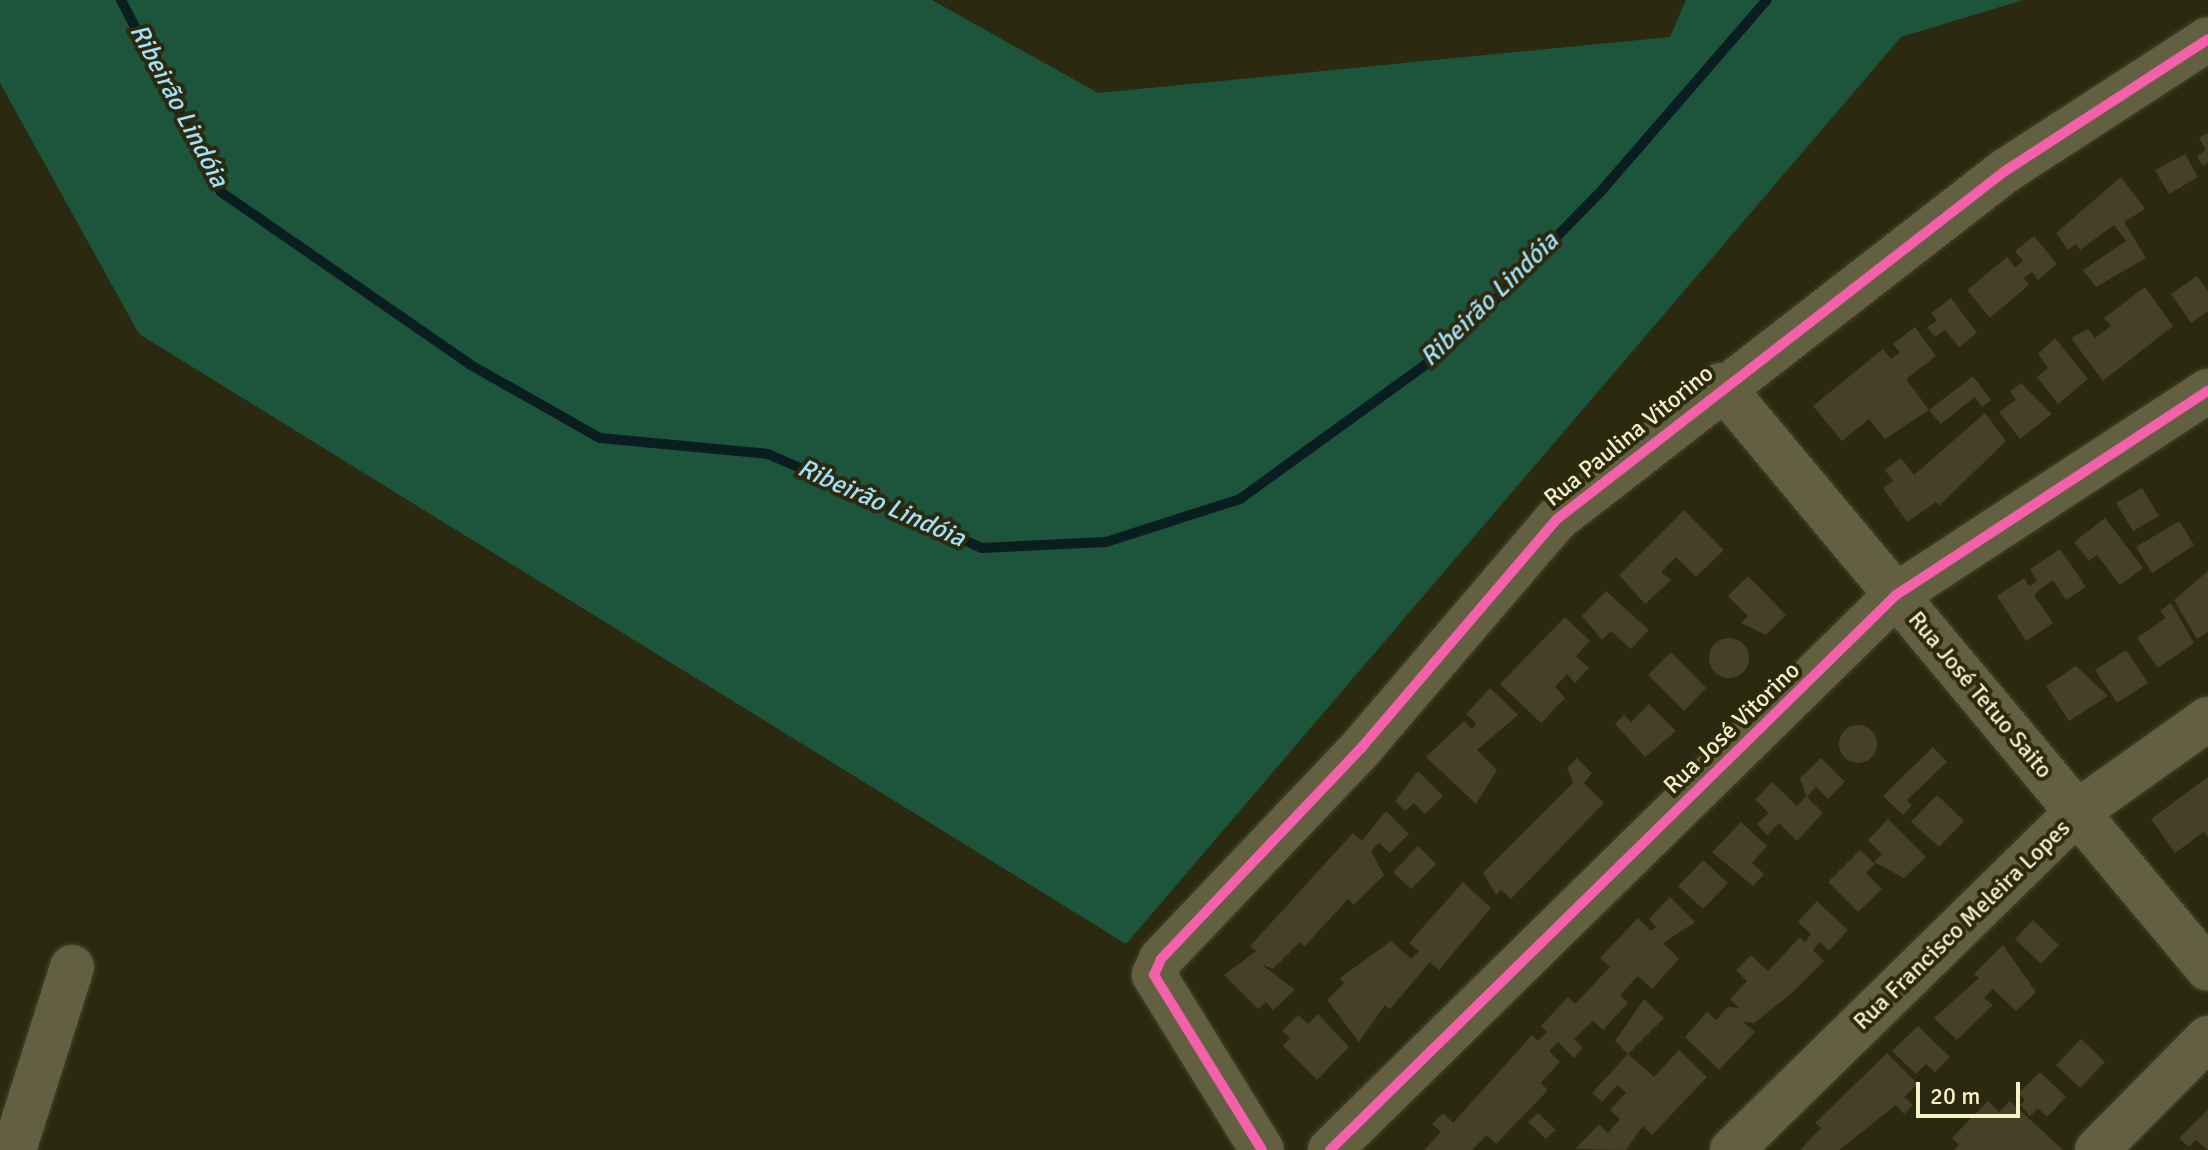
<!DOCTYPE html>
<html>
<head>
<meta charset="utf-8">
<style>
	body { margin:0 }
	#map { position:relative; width:2208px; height:1150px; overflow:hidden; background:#2b290f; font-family:Signika,sans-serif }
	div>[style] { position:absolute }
	.green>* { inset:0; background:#1c553c }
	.stream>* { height:10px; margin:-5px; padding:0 5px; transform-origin:5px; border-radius:5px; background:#0a1d21 }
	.building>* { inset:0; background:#464028 }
	.round { border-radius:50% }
	.roads { filter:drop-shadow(0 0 2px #45432e) drop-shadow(0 0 2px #45432e) }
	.minor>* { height:44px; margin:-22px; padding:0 22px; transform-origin:22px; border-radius:22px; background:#636042 }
	.cycleway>* { height:10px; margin:-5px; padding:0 5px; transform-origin:5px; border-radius:5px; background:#f560ab }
	span { translate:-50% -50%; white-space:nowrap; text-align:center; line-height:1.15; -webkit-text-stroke:8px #2c290e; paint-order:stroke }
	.street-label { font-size:24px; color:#f5f1c8 }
	.water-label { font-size:26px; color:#a1e1f9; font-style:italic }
	.scale { position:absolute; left:1916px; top:1082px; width:104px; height:36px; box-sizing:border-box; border:4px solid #f5f1c8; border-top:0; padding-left:10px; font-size:24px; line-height:28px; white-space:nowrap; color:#f5f1c8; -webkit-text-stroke:6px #2c290e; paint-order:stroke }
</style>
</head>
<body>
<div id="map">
	<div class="green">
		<div style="clip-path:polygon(0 0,932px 0,1098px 93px,1670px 37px,1686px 0,2023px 0,1901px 37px,1126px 944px,139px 334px,0 83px)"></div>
	</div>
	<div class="stream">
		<div style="left:121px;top:0;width:216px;rotate:62.5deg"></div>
		<div style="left:221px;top:192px;width:302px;rotate:34.7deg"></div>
		<div style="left:469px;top:364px;width:150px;rotate:29.5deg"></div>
		<div style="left:600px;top:438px;width:169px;rotate:5.4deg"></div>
		<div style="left:768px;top:454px;width:234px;rotate:23.7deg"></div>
		<div style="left:982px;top:548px;width:124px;rotate:-2.8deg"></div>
		<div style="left:1106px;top:542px;width:141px;rotate:-17.8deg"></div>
		<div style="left:1240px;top:499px;width:256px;rotate:-35.9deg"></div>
		<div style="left:1447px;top:349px;width:223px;rotate:-45.7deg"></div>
		<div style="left:1603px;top:189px;width:250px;rotate:-49.1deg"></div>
	</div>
	<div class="building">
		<div style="clip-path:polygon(2208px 133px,2208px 163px,2203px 166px,2197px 156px,2206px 150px,2199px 138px)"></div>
		<div style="clip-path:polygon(2185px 154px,2198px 177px,2169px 194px,2155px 170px)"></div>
		<div style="clip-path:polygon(2121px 177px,2145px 209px,2124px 222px,2146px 258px,2096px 287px,2083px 270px,2126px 241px,2114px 225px,2080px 250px,2076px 244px,2068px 250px,2056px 233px)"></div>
		<div style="clip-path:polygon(2034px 236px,2057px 264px,2038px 280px,2032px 272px,2024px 278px,2029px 285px,1990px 318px,1967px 290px,2007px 257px,2015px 267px,2023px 261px,2015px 251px)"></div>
		<div style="clip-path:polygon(2197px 276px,2208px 291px,2208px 311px,2191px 323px,2171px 294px)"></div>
		<div style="clip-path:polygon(2145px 287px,2173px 326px,2103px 381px,2071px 338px,2088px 329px,2095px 338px,2111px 326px,2104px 318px)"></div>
		<div style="clip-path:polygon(1951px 298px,1977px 333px,1959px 347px,1945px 330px,1935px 337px,1927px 327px,1937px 321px,1931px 313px)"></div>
		<div style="clip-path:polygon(1915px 327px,1936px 356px,1906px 379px,1929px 410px,1885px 439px,1869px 419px,1842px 441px,1813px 406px,1883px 349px,1891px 359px,1900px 352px,1893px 344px)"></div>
		<div style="clip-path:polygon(2055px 338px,2088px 379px,2058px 404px,2037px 377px,2048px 368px,2038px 354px)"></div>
		<div style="clip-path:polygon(1973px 376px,1991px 400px,1982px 407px,1975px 397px,1941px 424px,1929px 410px)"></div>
		<div style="clip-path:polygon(2021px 383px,2052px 414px,2020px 439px,1999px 412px,2016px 400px,2010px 391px)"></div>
		<div style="clip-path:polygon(1985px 413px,2006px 441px,1939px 506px,1936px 502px,1907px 522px,1883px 488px,1893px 481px,1885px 470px,1901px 458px,1914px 475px)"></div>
		<div style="clip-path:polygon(2142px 488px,2159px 516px,2133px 531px,2116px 503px)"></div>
		<div style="clip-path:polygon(1684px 510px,1724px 550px,1696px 577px,1676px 557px,1661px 572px,1671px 580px,1645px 604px,1619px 575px)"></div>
		<div style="clip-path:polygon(2105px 518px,2143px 568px,2120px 585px,2097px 555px,2089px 561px,2074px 542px)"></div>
		<div style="clip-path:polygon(2179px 521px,2194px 545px,2152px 573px,2136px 547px)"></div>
		<div style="clip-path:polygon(2060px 549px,2086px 587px,2066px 600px,2053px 580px,2042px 588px,2034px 595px,2053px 623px,2026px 641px,1997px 596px,2024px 578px,2029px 586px,2037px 581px,2030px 569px)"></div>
		<div style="clip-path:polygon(2208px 571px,2208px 632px,2197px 639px,2174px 600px)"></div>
		<div style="clip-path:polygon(1748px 576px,1786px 615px,1766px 635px,1741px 623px,1748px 616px,1728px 596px)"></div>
		<div style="clip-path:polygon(1606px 591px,1649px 630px,1631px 649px,1611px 631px,1602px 640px,1582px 616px)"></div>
		<div style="clip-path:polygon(2171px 603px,2194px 643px,2158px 668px,2137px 638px,2166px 618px,2160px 611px)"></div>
		<div style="clip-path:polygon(1565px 617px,1590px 641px,1576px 656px,1589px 668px,1575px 683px,1567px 674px,1555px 687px,1565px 698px,1541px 723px,1500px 684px)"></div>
		<div class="round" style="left:1709px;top:638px;width:40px;height:40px"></div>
		<div style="clip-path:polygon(2126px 650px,2148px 683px,2117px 703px,2095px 670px)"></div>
		<div style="clip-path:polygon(1671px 652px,1706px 688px,1684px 711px,1648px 675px)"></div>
		<div style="clip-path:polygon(2076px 666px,2108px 696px,2069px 721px,2046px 686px)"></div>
		<div style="clip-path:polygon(1490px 688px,1518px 715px,1477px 750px,1497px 770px,1476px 804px,1426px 757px,1464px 721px,1472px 729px,1476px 723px,1466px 714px)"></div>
		<div style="clip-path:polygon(1649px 704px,1676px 731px,1645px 757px,1615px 724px,1624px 715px,1631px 722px)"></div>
		<div class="round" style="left:1839px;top:725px;width:38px;height:38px"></div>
		<div style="clip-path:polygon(1933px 747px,1947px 762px,1907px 800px,1912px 805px,1903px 815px,1883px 796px)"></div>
		<div style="clip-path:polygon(1577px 758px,1592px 773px,1584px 783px,1604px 803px,1511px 899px,1501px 890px,1496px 895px,1483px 873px,1573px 783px,1567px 768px)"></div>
		<div style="clip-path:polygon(1821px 758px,1845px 782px,1828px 799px,1816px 787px,1807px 797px,1823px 813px,1797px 841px,1779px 823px,1767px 835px,1757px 824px,1769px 813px,1755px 800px,1772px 782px,1797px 806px,1806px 796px,1800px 778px)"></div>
		<div style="clip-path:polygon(1418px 771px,1443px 796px,1425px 814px,1414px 803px,1405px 811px,1395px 801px)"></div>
		<div style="clip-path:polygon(2208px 777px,2208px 838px,2204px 832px,2175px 853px,2151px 819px)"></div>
		<div style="clip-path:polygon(1937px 795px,1964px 821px,1939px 847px,1911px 822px)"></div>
		<div style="clip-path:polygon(1386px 811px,1409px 834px,1390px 853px,1379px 843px,1371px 851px,1384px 875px,1354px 905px,1348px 899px,1304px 947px,1300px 942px,1273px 969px,1261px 964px,1295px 990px,1273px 1010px,1266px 1002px,1258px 1009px,1224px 975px,1256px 951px,1250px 946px,1353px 833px,1362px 841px)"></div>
		<div style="clip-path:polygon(1888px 819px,1926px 857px,1904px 878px,1874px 862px,1882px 854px,1868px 840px)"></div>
		<div style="clip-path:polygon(1741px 822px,1767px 846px,1752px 863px,1764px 874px,1753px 886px,1712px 852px)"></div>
		<div style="clip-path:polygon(1418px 846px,1436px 864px,1411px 889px,1393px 872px)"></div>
		<div style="clip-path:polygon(1860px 850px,1875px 864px,1866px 873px,1882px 889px,1858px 912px,1828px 882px)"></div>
		<div style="clip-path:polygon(1703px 860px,1728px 883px,1703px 909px,1678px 886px)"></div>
		<div style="clip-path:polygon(1463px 882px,1491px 908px,1439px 970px,1430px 962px,1390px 1009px,1385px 1005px,1359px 1042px,1327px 1000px,1344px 983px,1340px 978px,1391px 941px,1411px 959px,1419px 951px,1409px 943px)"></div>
		<div style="clip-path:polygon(1670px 897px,1695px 922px,1663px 943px,1679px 959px,1652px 989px,1638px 976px,1620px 995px,1628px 1003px,1603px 1030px,1593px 1021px,1574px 1039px,1583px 1048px,1574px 1058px,1558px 1042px,1549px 1051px,1560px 1062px,1541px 1083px,1548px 1090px,1496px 1144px,1487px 1135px,1472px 1150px,1424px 1150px,1441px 1132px,1432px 1124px,1443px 1113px,1453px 1123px,1532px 1035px,1538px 1041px,1547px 1032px,1541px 1026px,1568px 997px,1575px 1004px,1610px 967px,1600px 958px,1638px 918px,1651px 931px,1656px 927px,1649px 919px)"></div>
		<div style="clip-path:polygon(1817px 901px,1848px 930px,1829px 951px,1820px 942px,1813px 950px,1824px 961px,1792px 993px,1754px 1023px,1742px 1021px,1755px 1032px,1719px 1070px,1685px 1037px,1707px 1012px,1716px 1020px,1728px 1007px,1739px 1008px,1730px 999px,1747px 981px,1736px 970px,1751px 955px,1768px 971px,1800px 937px,1805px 942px,1811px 934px,1798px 922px)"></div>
		<div style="clip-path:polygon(2033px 920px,2059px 945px,2041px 964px,2015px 939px)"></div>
		<div style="clip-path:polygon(2003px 945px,2036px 992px,2016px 1011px,1993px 989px,1984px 998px,1993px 1005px,1957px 1040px,1934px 1018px,1979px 978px,1974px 974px)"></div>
		<div style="clip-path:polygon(1644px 999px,1664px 1018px,1628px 1054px,1615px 1041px)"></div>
		<div style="clip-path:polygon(1318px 1014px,1349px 1047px,1317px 1080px,1283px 1046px,1290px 1038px,1282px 1031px,1298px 1015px,1308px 1024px)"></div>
		<div style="clip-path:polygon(1918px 1026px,1950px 1057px,1935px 1072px,1926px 1064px,1916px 1074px,1892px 1051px)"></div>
		<div style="clip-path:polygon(2081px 1039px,2105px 1062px,2080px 1088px,2056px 1065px)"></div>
		<div style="clip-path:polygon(1679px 1050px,1707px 1077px,1652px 1135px,1643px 1126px,1626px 1150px,1575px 1149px,1599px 1124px,1608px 1133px,1620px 1119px,1610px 1110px,1626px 1093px,1618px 1085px,1602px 1102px,1592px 1093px,1628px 1054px,1654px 1077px)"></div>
		<div style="clip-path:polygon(1887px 1053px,1918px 1084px,1904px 1097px,1913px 1105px,1904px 1114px,1896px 1105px,1839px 1150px,1800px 1150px,1821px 1128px,1815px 1123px)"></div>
		<div style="clip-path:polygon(2040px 1072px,2066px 1097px,2047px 1117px,2038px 1108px,2030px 1116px,2020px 1105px,2025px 1100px,2019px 1093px)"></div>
		<div style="clip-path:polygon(1988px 1101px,1999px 1112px,2010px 1101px,2063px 1150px,1954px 1150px,1959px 1145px,1952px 1138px)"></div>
		<div style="clip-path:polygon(2208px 1110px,2208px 1150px,2196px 1140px,2189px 1147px,2179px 1138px)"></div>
		<div style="clip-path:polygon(1538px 1113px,1556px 1130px,1546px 1139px,1528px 1122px)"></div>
	</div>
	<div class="roads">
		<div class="minor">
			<div style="left:1721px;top:385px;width:760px;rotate:50.18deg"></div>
			<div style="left:14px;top:1150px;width:192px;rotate:-72.4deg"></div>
			<div style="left:1262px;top:1150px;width:206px;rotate:-121.7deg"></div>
			<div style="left:1154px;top:975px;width:17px;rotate:-66deg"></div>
			<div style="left:1161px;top:959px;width:292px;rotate:-46.5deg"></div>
			<div style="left:1362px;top:747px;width:300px;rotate:-49.5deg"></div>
			<div style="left:1557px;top:519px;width:567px;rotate:-37.84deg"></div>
			<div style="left:2005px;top:171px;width:242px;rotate:-33deg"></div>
			<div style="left:1330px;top:1150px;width:793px;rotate:-44.44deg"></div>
			<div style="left:1896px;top:595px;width:373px;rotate:-33.2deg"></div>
			<div style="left:1732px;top:1150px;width:483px;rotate:-44.4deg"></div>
			<div style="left:2077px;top:812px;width:161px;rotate:-35.4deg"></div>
			<div style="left:2097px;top:1150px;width:158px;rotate:-45.3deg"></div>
		</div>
	</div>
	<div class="cycleway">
		<div style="left:1262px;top:1150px;width:206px;rotate:-121.7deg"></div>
		<div style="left:1154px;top:975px;width:17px;rotate:-66deg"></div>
		<div style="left:1161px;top:959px;width:292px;rotate:-46.5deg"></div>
		<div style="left:1362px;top:747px;width:300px;rotate:-49.5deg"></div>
		<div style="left:1557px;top:519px;width:567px;rotate:-37.84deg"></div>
		<div style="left:2005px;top:171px;width:242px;rotate:-33deg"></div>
		<div style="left:1330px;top:1150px;width:793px;rotate:-44.44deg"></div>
		<div style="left:1896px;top:595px;width:373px;rotate:-33.2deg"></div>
	</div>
	<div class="street-label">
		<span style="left:1629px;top:436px;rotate:-39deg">Rua Paulina Vitorino</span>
		<span style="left:1980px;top:695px;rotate:50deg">Rua José Tetuo Saito</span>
		<span style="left:1732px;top:728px;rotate:-44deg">Rua José Vitorino</span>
		<span style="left:1962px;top:925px;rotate:-44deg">Rua Francisco Meleira Lopes</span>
	</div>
	<div class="water-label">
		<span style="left:178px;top:106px;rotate:62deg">Ribeirão Lindóia</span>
		<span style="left:1490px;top:300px;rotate:-44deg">Ribeirão Lindóia</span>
		<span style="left:881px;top:504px;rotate:24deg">Ribeirão Lindóia</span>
	</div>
	<div class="scale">20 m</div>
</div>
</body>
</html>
